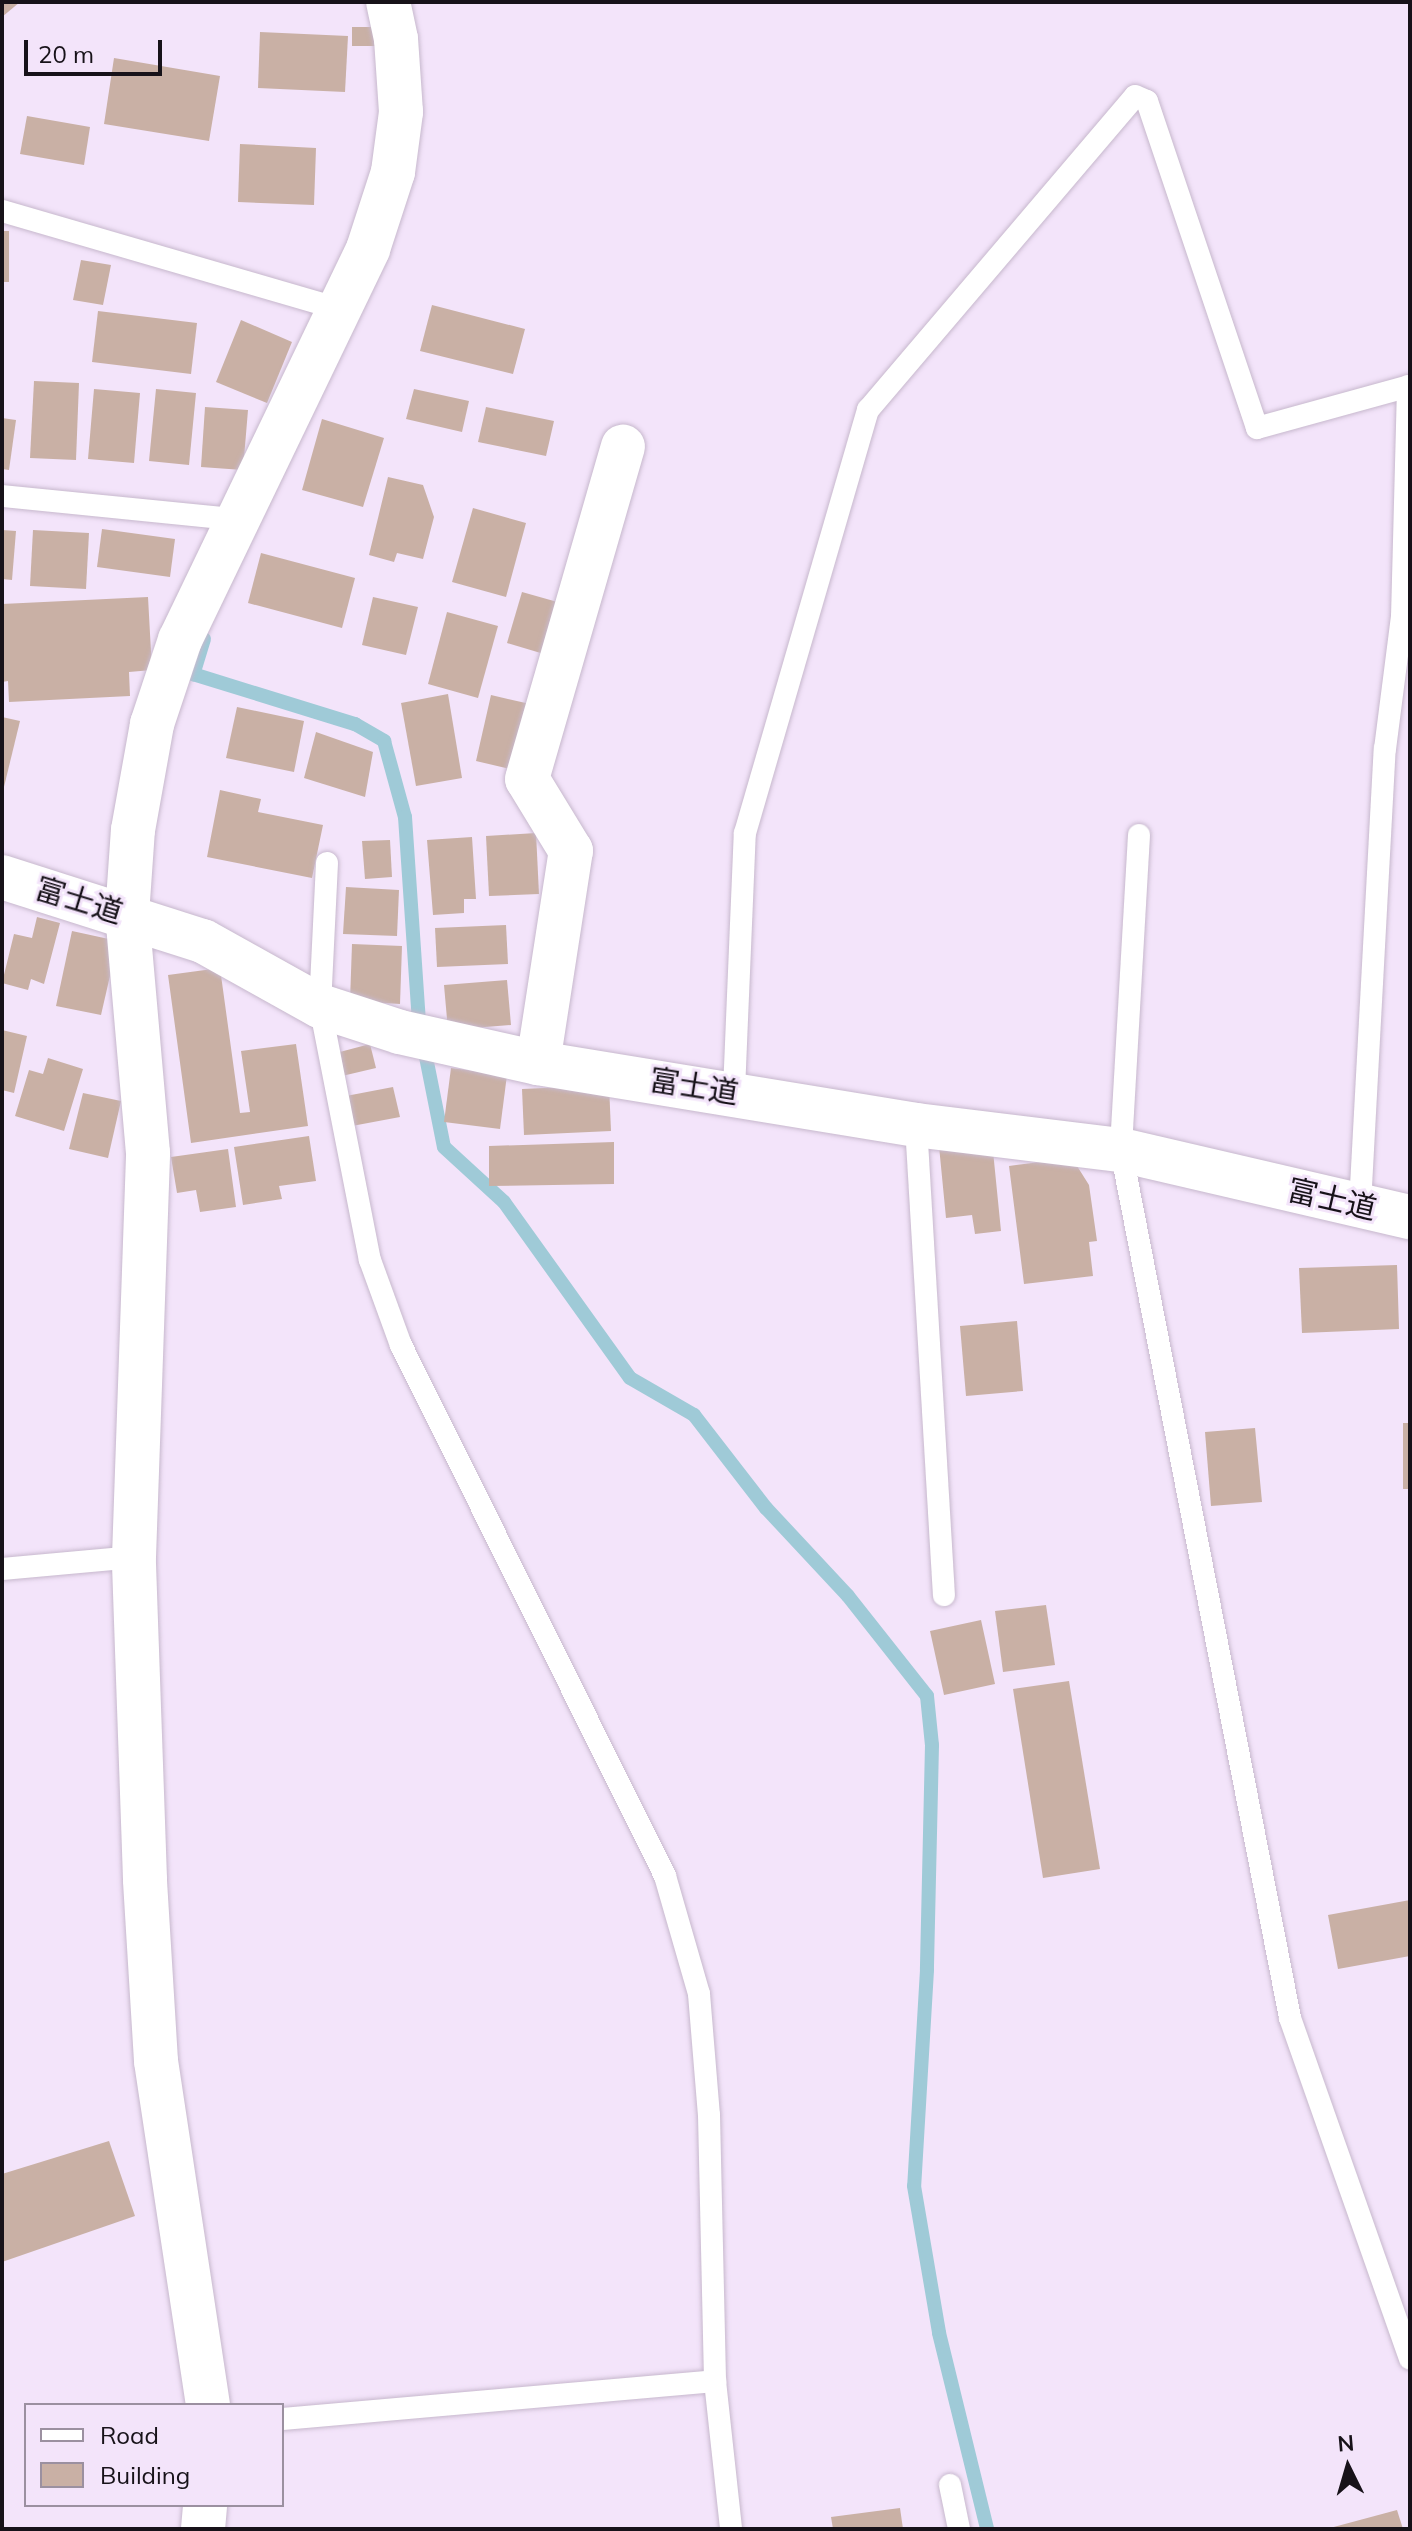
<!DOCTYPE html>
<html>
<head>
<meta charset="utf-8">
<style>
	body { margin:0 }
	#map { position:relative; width:1412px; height:2531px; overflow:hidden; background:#f3e4fa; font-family:Mulish,"Noto Sans JP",sans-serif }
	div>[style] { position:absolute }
	.stream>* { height:14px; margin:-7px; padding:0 7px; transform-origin:7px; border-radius:7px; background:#9fcad7 }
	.building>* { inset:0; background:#c9b0a5 }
	.roads { filter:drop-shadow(0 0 2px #c7b8cd) drop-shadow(0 0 2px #c7b8cd) }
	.service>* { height:22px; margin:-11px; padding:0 11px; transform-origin:11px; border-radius:11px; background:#fff }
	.minor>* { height:44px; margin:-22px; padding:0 22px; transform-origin:22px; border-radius:22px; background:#fff }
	span { translate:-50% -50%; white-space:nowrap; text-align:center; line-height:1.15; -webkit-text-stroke:6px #f3e4fa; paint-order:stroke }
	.street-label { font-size:30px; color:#171219 }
	.frame { position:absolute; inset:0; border:4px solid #171219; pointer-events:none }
	.legend { position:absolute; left:24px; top:2403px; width:260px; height:104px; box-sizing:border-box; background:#f3e4fa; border:2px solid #9b90a0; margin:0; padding:10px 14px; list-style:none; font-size:24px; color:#171219 }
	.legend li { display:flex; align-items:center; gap:16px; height:40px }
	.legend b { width:40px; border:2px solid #9b90a0 }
	.north { position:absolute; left:1308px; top:2427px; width:80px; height:80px; -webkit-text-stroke:6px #f3e4fa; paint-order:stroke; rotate:355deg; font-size:22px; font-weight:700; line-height:32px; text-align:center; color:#171219 }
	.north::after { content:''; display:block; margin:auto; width:28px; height:36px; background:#171219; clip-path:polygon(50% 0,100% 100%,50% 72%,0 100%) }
	.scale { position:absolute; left:24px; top:40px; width:138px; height:36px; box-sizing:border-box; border:4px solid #171219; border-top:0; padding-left:10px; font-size:24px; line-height:28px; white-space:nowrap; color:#171219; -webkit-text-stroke:6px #f3e4fa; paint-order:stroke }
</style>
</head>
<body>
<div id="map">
	<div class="stream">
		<div style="left:204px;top:639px;width:37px;rotate:107deg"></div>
		<div style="left:193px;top:674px;width:170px;rotate:17.2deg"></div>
		<div style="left:355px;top:724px;width:34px;rotate:30deg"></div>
		<div style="left:384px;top:741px;width:79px;rotate:74.6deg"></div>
		<div style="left:405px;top:817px;width:205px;rotate:86.1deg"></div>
		<div style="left:419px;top:1022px;width:127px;rotate:78.7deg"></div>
		<div style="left:444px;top:1147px;width:81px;rotate:42.5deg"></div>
		<div style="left:504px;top:1202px;width:216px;rotate:54.4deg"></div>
		<div style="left:630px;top:1378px;width:74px;rotate:30deg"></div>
		<div style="left:694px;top:1415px;width:118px;rotate:52.3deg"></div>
		<div style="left:766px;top:1508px;width:120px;rotate:47deg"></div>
		<div style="left:848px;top:1596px;width:127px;rotate:51.7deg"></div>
		<div style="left:927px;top:1696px;width:49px;rotate:84.2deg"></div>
		<div style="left:932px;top:1745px;width:225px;rotate:91.3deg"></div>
		<div style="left:927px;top:1970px;width:216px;rotate:93.4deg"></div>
		<div style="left:914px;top:2186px;width:149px;rotate:80.3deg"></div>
		<div style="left:939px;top:2333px;width:202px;rotate:76.2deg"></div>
	</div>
	<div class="building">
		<div style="clip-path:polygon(3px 2px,20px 2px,2px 17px)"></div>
		<div style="clip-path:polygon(352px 27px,379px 27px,380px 46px,352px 46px)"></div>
		<div style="clip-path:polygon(260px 32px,348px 36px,345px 92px,258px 88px)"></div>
		<div style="clip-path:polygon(114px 58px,220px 76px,209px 141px,104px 124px)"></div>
		<div style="clip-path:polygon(27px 116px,90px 127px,84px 165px,20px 154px)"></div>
		<div style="clip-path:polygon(240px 144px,316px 148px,314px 205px,238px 202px)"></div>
		<div style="clip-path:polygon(2px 231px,9px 231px,9px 282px,2px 282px)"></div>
		<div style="clip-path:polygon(81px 260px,111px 265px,103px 305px,73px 300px)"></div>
		<div style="clip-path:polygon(432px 305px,525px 329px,513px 374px,420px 351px)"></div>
		<div style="clip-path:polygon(98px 311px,197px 323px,191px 374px,92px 362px)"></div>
		<div style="clip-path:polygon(241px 320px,292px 342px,267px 403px,216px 382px)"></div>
		<div style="clip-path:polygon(34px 381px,79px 383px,76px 460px,30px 458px)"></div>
		<div style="clip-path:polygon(94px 389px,140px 393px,134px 463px,88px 459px)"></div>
		<div style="clip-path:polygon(156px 389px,196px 393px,189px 465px,149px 461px)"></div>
		<div style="clip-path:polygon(414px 389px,469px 401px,462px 432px,406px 419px)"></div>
		<div style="clip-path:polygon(205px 407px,248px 410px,243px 470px,201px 467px)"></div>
		<div style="clip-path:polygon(486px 407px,554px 421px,546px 456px,478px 442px)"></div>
		<div style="clip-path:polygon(2px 418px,16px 420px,9px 470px,2px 469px)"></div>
		<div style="clip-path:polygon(322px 419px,384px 438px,363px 507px,302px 490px)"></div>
		<div style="clip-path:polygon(388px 477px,423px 485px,434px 517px,423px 559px,397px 553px,394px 562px,369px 555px)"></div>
		<div style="clip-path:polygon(473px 508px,526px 523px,506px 597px,452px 582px)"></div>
		<div style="clip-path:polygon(102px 529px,175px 539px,170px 577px,97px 567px)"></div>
		<div style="clip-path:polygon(2px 530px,16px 531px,12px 580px,2px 579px)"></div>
		<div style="clip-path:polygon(33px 530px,89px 533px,86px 589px,30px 586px)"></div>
		<div style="clip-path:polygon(261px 553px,355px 578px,342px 628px,248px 603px)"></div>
		<div style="clip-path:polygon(522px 592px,568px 605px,554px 657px,507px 643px)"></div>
		<div style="clip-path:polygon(148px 597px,152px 670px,129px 672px,130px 696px,9px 702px,8px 681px,2px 682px,2px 604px)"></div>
		<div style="clip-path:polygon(373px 597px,418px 607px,406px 655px,362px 645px)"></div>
		<div style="clip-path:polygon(447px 612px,498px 626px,478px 698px,428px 684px)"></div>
		<div style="clip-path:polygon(448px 694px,462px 778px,416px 786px,401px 703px)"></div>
		<div style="clip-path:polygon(491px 695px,530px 704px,514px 770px,476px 761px)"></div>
		<div style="clip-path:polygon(237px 707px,304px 721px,294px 772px,226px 758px)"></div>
		<div style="clip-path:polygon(2px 717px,20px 721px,3px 791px,2px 791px)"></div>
		<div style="clip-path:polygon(316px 732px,373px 752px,365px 797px,304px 778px)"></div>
		<div style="clip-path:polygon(220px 790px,261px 799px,258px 812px,323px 825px,312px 878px,207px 857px)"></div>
		<div style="clip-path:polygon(536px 833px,539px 894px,489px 896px,486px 836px)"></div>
		<div style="clip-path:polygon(472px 837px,476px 899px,464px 899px,464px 913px,433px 915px,427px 840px)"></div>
		<div style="clip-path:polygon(390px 840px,392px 877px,365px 879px,362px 841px)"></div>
		<div style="clip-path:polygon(346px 887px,399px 890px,397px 936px,343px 934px)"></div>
		<div style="clip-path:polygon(37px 917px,60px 923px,44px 984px,31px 979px,28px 990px,2px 983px,14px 934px,32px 938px)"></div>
		<div style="clip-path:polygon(506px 925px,508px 964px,437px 967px,435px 928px)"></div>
		<div style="clip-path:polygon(72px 931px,118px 941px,101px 1015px,56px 1006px)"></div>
		<div style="clip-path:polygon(352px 944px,402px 946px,400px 1004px,350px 1001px)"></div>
		<div style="clip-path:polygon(220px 968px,240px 1113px,250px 1112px,241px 1051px,296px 1044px,308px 1126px,191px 1143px,168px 975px)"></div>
		<div style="clip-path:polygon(507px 980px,511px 1025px,448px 1030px,444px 985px)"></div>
		<div style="clip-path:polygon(2px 1030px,27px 1036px,14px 1093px,2px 1090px)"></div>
		<div style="clip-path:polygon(370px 1044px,376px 1068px,342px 1076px,336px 1053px)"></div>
		<div style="clip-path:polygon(48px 1058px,83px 1069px,64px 1131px,15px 1116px,29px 1070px,43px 1074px)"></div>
		<div style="clip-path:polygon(451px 1068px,507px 1075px,500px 1129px,444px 1122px)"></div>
		<div style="clip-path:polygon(609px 1085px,611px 1131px,524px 1135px,522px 1089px)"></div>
		<div style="clip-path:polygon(393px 1087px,400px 1117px,352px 1126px,346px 1096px)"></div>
		<div style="clip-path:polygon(83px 1093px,121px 1101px,108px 1158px,69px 1149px)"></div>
		<div style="clip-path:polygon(309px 1136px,316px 1181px,279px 1186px,282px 1199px,243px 1205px,234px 1147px)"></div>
		<div style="clip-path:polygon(992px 1141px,1001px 1231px,975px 1234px,972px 1215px,946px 1218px,939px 1146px)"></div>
		<div style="clip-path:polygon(614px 1142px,614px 1184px,489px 1186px,489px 1146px)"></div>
		<div style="clip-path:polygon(228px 1149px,236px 1207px,200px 1212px,196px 1190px,177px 1193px,171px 1157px)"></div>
		<div style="clip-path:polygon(1072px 1158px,1089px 1185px,1097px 1241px,1089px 1242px,1093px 1276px,1024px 1284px,1009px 1166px)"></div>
		<div style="clip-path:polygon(1397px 1265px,1399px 1329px,1302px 1333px,1299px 1268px)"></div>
		<div style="clip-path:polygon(1017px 1321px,1023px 1391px,966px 1396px,960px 1326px)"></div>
		<div style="clip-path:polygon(1403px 1423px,1410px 1423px,1410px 1489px,1403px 1489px)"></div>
		<div style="clip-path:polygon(1255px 1428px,1262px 1502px,1211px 1506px,1205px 1432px)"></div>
		<div style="clip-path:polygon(1046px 1605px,1055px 1665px,1003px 1672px,995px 1611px)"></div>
		<div style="clip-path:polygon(981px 1620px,995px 1684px,944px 1695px,930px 1631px)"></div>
		<div style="clip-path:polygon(1069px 1681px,1100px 1869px,1043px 1878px,1013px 1689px)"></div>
		<div style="clip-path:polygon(1410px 1900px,1410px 1956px,1338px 1969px,1328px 1915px)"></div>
		<div style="clip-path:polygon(109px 2141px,135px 2216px,2px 2262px,2px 2174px)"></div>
		<div style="clip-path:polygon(900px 2508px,903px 2529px,833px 2529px,831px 2517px)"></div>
		<div style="clip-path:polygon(1397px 2510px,1403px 2529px,1331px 2529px,1330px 2528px)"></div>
	</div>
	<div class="roads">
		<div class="service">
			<div style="left:2px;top:211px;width:347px;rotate:16.2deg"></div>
			<div style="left:2px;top:496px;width:233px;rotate:5.7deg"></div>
			<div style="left:1139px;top:835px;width:316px;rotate:93.3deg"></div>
			<div style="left:1121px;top:1150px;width:884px;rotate:78.98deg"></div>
			<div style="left:1290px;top:2018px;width:361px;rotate:70.6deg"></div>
			<div style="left:327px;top:863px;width:143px;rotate:92.8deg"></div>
			<div style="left:320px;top:1006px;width:259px;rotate:78.9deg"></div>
			<div style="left:370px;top:1260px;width:90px;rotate:70deg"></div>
			<div style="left:401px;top:1345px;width:593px;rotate:63.56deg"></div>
			<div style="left:665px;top:1876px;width:123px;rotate:73.9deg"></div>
			<div style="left:699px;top:1994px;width:121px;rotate:85.3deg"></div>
			<div style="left:709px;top:2115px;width:266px;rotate:88.7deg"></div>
			<div style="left:715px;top:2381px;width:149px;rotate:83.8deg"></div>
			<div style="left:734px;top:1091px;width:258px;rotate:-87.6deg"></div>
			<div style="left:745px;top:833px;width:441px;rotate:-73.8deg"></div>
			<div style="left:868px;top:410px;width:412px;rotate:-49.6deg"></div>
			<div style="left:1135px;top:96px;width:13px;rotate:23deg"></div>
			<div style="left:1147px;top:101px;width:345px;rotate:71.4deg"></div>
			<div style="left:1257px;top:428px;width:159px;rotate:-15.4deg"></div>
			<div style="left:916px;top:1125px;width:471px;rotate:86.6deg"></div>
			<div style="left:1360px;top:1205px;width:457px;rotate:-86.9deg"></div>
			<div style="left:1385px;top:749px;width:133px;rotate:-82.7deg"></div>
			<div style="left:1402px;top:617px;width:231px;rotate:-88.5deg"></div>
			<div style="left:2px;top:1569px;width:133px;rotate:-5.2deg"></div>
			<div style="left:282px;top:2419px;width:435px;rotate:-5deg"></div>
			<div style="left:950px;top:2485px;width:45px;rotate:78.4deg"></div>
		</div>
		<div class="minor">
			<div style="left:2px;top:877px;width:211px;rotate:17.7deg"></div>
			<div style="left:203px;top:941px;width:134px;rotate:29.1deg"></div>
			<div style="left:320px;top:1006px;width:84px;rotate:18deg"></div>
			<div style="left:400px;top:1032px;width:141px;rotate:12.7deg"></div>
			<div style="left:538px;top:1063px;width:383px;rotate:9.3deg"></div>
			<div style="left:916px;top:1125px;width:207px;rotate:7deg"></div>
			<div style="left:1121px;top:1150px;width:297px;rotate:13.1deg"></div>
			<div style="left:538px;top:1063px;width:215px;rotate:-81.2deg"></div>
			<div style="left:571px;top:851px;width:84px;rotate:-121.4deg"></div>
			<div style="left:527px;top:779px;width:346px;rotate:-73.9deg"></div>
			<div style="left:208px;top:2405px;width:348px;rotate:-98.6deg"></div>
			<div style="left:156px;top:2061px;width:182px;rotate:-93.5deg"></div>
			<div style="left:145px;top:1879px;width:322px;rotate:-92deg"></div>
			<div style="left:134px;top:1557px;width:404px;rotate:-88deg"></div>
			<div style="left:148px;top:1153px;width:239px;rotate:-95deg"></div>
			<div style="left:127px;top:915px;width:85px;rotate:-86deg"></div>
			<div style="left:133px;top:830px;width:108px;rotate:-79.8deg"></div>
			<div style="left:152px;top:724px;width:89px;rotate:-71.6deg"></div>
			<div style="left:180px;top:640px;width:434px;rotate:-64.3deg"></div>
			<div style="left:368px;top:249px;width:81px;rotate:-72deg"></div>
			<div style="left:393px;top:172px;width:61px;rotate:-82.4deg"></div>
			<div style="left:401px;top:112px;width:73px;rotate:-93.9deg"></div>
			<div style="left:396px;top:39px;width:38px;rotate:-102deg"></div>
			<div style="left:203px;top:2529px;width:24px;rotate:-85deg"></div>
		</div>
	</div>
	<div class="street-label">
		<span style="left:79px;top:900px;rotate:17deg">富士道</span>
		<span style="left:694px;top:1086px;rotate:9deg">富士道</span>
		<span style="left:1332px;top:1199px;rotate:13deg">富士道</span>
	</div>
	<div class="frame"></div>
	<ul class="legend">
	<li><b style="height:10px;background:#fff"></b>Road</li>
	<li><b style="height:22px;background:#c9b0a5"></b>Building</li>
	</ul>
	<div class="north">N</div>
	<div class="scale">20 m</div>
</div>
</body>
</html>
